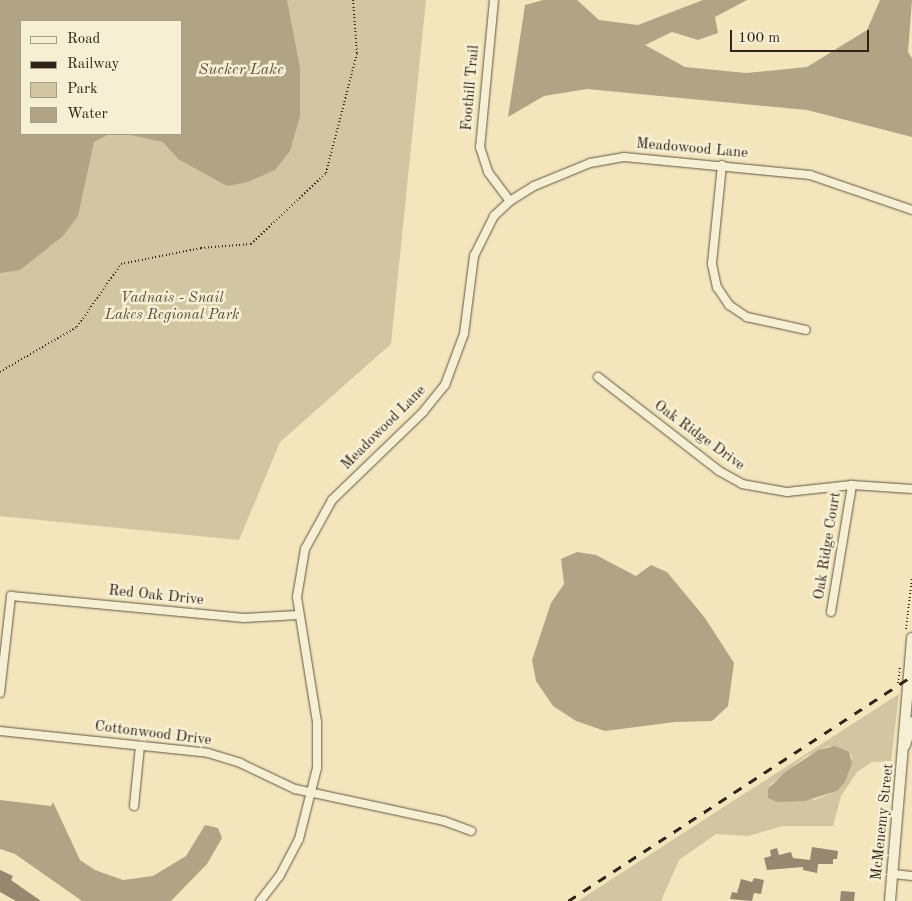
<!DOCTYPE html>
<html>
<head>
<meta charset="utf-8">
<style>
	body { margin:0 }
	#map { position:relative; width:912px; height:901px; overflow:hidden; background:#f3e6bd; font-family:"Old Standard TT",serif }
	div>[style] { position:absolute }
	.green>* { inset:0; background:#d2c5a1 }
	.water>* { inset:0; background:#b1a485 }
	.building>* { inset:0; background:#95886e }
	.path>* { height:2px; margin-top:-1px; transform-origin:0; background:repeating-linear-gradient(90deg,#302318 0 1px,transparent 0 3.5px) }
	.roads { filter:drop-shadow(0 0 1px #615441) drop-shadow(0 0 1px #615441) }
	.street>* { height:8px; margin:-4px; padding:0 4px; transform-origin:4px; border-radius:4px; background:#f7efd4 }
	.secondary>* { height:10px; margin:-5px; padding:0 5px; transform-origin:5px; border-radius:5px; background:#f7efd4 }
	.rail>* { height:2.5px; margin-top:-1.25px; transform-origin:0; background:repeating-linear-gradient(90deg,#302318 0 9px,transparent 0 18px) }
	span { translate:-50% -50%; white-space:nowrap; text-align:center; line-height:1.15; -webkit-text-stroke:5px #f7efd4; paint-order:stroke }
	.street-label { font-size:15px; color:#302318 }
	.park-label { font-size:15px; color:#584c3a; font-style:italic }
	.water-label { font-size:16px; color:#5d503e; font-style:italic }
	.legend { position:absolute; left:20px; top:20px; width:162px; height:115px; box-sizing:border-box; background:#f7efd4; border:1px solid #a79d89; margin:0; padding:6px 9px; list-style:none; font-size:15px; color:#302318 }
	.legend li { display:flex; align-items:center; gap:10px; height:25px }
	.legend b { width:25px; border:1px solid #a79d89 }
	.scale { position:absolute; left:730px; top:30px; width:139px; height:22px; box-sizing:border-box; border:2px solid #302318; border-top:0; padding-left:6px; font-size:15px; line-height:18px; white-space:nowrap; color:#302318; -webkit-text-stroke:4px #f7efd4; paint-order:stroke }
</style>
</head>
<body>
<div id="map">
	<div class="green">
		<div style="clip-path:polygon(evenodd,0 0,426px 0,391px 344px,280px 442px,239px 540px,0 516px,0 0,21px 21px,181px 21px,181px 134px,21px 134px,21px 21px)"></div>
		<div style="clip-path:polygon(evenodd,899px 694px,891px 761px,872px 762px,857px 772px,841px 796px,833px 826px,783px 826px,748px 836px,716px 834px,679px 860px,661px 901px,578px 901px,899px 694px,829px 746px,851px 755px,852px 758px,837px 791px,814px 800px,770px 785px,806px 756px,829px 746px)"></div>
	</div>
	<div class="water">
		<div style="clip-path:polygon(0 0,287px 0,300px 68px,300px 116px,290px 151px,275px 170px,248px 182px,227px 186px,178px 159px,163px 142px,126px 134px,181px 134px,181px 21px,21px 21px,21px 134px,109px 134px,94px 142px,78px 216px,63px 236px,20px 270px,0 273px)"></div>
		<div style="clip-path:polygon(543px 0,577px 0,599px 20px,638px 25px,703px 0,747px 0,715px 17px,718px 33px,698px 40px,672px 32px,645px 45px,685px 67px,746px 73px,807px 67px,867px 30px,880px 0,912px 0,908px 52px,912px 58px,912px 137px,807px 110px,587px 89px,544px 96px,508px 117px,525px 5px)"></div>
		<div style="clip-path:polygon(577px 552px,596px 555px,636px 576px,651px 565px,667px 572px,705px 618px,734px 663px,728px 706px,712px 721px,675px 722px,605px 731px,576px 721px,553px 706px,536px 681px,532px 660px,551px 603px,564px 584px,561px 559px)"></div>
		<div style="clip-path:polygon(835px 746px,849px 752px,852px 763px,845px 782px,837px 791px,805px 801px,777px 802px,768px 798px,768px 789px,785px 772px,818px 750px)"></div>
		<div style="clip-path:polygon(0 800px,51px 806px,53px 802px,80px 860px,95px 870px,123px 880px,153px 876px,186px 856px,205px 825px,218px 828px,222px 838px,207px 864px,171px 901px,82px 901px,15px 854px,0 849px)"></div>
	</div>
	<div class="building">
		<div style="clip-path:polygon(812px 847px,838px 851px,837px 859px,833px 859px,833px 864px,818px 864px,817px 873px,803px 870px,803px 867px,767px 870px,764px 858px,771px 856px,770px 850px,777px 848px,779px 855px,791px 852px,793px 858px,810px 860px)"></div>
		<div style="clip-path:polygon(0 870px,13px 876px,11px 880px,41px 901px,16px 901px,0 892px)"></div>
		<div style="clip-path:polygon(754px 878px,764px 880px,761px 894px,754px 893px,752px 901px,730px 899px,732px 892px,737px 893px,741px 879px,752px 882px)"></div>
		<div style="clip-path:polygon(841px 891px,855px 892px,854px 901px,840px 901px)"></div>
	</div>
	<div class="path">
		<div style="left:0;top:372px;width:89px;rotate:-30.3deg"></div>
		<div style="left:77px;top:327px;width:77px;rotate:-55.1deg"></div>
		<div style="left:121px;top:264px;width:82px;rotate:-11.3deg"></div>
		<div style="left:201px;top:248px;width:50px;rotate:-4.6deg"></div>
		<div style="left:251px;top:244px;width:103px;rotate:-43.4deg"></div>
		<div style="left:326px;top:173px;width:124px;rotate:-75.5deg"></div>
		<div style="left:357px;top:53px;width:53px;rotate:-94.3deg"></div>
		<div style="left:906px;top:629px;width:52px;rotate:-83.4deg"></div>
		<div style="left:898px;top:683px;width:17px;rotate:-83deg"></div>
	</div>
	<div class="roads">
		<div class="street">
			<div style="left:494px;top:0;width:148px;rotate:95.4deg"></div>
			<div style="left:480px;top:147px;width:26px;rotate:72deg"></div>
			<div style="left:488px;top:172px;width:36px;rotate:53deg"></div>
			<div style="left:722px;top:165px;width:100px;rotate:95.8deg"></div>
			<div style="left:712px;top:264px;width:24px;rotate:78deg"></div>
			<div style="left:717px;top:287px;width:22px;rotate:56deg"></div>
			<div style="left:729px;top:305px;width:22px;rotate:34deg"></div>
			<div style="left:747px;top:317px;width:60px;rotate:12.4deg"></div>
			<div style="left:598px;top:377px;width:153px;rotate:37.8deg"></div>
			<div style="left:719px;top:471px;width:26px;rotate:29deg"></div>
			<div style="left:742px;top:484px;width:46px;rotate:10.1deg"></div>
			<div style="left:787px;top:492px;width:65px;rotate:-6.1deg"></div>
			<div style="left:852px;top:485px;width:60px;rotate:3.8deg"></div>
			<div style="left:831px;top:612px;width:129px;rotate:-80.6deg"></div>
			<div style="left:0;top:693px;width:98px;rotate:-83.5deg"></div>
			<div style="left:11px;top:596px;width:234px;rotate:5.4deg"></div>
			<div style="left:244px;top:618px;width:54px;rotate:-3.2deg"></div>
			<div style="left:0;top:731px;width:209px;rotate:6deg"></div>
			<div style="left:208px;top:753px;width:34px;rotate:17deg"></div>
			<div style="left:240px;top:763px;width:61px;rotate:25.3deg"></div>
			<div style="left:295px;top:789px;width:152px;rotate:12.1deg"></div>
			<div style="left:444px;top:821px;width:29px;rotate:20deg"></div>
			<div style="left:134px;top:806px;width:60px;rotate:-84.3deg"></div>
			<div style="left:893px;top:874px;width:19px;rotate:6deg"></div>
			<div style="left:260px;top:901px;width:31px;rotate:-52deg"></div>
			<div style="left:279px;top:877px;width:43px;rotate:-62.2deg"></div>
			<div style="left:299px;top:839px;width:73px;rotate:-75.8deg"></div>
			<div style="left:317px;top:768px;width:46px;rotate:-90deg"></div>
			<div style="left:317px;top:722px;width:127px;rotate:-99.1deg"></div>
			<div style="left:297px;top:597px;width:49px;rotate:-80.5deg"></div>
			<div style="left:305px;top:549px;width:56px;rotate:-61.1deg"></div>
			<div style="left:332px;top:500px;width:127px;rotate:-44deg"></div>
			<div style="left:423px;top:412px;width:35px;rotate:-51deg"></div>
			<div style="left:445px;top:385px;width:54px;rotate:-69.6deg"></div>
			<div style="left:464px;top:334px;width:79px;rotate:-82.7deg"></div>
			<div style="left:474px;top:256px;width:45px;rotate:-63.4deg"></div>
			<div style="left:494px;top:216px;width:22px;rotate:-43deg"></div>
			<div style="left:510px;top:201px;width:28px;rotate:-32deg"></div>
			<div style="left:534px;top:186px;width:61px;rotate:-22.3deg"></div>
			<div style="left:590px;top:163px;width:35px;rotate:-10deg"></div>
			<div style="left:624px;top:157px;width:187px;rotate:5.5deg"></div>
			<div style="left:810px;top:175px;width:108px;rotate:18.9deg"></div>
		</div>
		<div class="secondary">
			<div style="left:905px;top:745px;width:24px;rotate:-73deg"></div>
			<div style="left:890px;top:901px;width:264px;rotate:-85.2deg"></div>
		</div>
	</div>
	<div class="rail">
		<div style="left:568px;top:901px;width:411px;rotate:-33.2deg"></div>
	</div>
	<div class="street-label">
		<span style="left:471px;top:88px;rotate:-85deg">Foothill Trail</span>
		<span style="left:692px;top:149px;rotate:5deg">Meadowood Lane</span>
		<span style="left:384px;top:428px;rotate:-45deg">Meadowood Lane</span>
		<span style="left:699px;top:436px;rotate:36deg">Oak Ridge Drive</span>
		<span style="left:828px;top:546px;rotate:-81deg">Oak Ridge Court</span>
		<span style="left:156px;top:596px;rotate:6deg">Red Oak Drive</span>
		<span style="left:153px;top:734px;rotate:7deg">Cottonwood Drive</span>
		<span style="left:883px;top:822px;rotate:-84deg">McMenemy Street</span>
	</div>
	<div class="park-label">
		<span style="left:172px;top:307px">Vadnais - Snail<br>Lakes Regional Park</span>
	</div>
	<div class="water-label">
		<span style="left:241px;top:70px">Sucker Lake</span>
	</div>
	<ul class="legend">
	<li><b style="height:6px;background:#f7efd4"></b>Road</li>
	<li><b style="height:6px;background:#302318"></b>Railway</li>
	<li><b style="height:14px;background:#d2c5a1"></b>Park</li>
	<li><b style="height:14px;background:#b1a485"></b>Water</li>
	</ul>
	<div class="scale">100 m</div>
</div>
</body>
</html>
